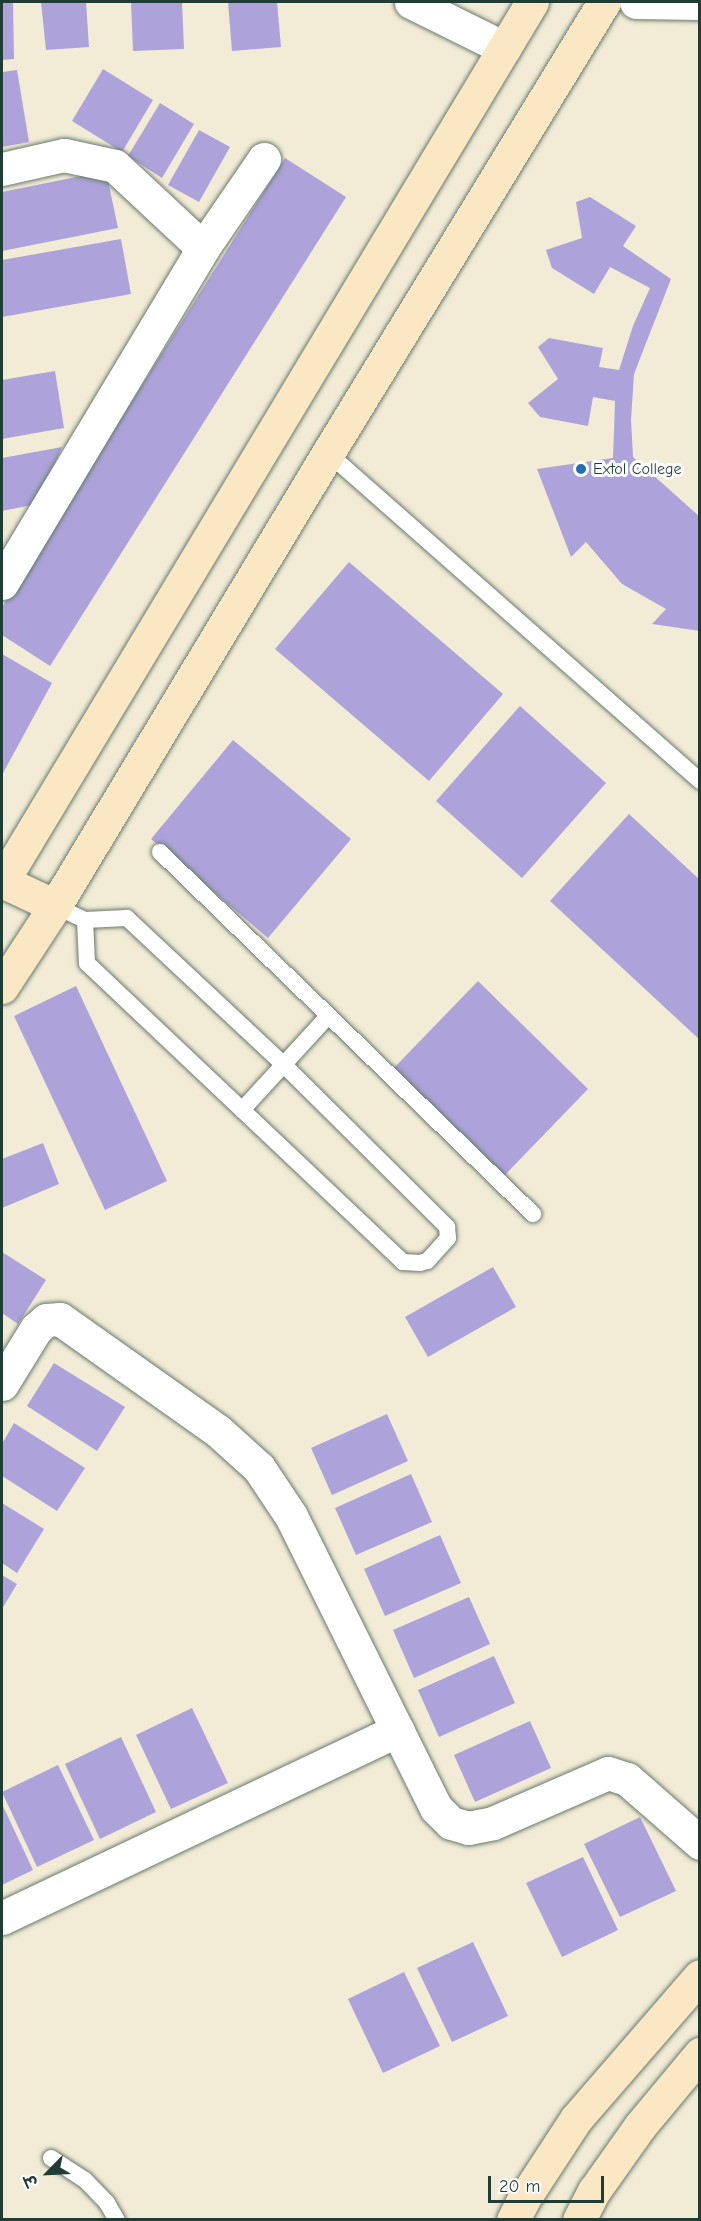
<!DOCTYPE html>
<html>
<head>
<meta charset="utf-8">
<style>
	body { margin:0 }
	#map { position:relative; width:701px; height:2221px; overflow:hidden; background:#f2ecd6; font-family:"Comic Neue","Playpen Sans Deva",sans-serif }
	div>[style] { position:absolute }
	.building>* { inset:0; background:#ada3da }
	.roads { filter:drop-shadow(0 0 2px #697a6d) drop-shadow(0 0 2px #697a6d) }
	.lane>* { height:16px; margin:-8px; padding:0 8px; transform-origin:8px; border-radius:8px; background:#fff }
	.street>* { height:33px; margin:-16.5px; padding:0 16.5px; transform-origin:16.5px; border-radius:16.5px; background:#fff }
	.secondary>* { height:33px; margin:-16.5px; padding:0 16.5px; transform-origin:16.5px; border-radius:16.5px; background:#fae7c3 }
	.dots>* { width:16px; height:16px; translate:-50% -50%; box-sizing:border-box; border:3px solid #fff; border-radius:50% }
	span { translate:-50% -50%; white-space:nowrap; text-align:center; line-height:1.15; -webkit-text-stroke:6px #fff; paint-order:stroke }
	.poi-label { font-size:16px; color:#1f3d34 }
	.left { translate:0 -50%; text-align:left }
	.frame { position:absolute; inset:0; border:3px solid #1f3d34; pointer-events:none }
	.north { position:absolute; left:18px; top:2143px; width:60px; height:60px; -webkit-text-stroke:4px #fff; paint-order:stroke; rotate:246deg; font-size:16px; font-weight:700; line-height:24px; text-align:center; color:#1f3d34 }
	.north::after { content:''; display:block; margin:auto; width:21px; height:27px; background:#1f3d34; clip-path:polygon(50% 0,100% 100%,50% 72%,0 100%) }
	.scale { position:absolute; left:488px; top:2176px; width:116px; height:27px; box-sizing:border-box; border:3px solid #1f3d34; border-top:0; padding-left:8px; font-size:18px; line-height:21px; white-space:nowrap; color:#1f3d34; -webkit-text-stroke:4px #fff; paint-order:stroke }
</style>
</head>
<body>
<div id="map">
	<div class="building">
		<div style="clip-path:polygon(2px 2px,13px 2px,14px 59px,2px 60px)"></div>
		<div style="clip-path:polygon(41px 2px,86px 2px,89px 47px,46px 50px)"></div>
		<div style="clip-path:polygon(131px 2px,182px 2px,184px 49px,133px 51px)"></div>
		<div style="clip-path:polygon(228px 2px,277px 2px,281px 47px,232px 51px)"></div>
		<div style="clip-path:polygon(103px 69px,153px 100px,122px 152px,72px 121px)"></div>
		<div style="clip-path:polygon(17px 70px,29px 142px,2px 147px,2px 72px)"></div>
		<div style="clip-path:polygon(160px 103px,194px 124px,162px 178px,128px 156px)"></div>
		<div style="clip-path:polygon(199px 130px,230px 147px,199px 202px,168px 185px)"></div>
		<div style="clip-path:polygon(285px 158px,346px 197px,50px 666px,2px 635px,2px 607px)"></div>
		<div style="clip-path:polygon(106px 171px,118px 228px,2px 251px,2px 192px)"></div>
		<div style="clip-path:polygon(590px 197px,636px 226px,623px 246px,671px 279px,634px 374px,631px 420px,633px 457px,700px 517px,700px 631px,652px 624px,666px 609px,622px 584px,586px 542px,571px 557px,537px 469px,613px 458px,615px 401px,593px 397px,588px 426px,540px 417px,528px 403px,558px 379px,538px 347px,549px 338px,603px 348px,599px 367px,619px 370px,633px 326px,650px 288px,610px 267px,594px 294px,552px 268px,546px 250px,582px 238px,576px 202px)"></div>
		<div style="clip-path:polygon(121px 239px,131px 294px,2px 317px,2px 260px)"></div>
		<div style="clip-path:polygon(55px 371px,64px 428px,2px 439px,2px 380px)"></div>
		<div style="clip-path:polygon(62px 447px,37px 504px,2px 511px,2px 458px)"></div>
		<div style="clip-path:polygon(349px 562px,503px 694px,429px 781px,275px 649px)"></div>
		<div style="clip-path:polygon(2px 654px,52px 683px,2px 775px)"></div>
		<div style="clip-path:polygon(520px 706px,606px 783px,522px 878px,436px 801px)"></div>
		<div style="clip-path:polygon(233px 740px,351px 839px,268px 938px,151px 839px)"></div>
		<div style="clip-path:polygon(629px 814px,700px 880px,700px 1040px,550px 901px)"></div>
		<div style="clip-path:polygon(478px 981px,588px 1089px,502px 1178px,391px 1071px)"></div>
		<div style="clip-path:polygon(76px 986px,167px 1181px,105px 1210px,14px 1016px)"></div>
		<div style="clip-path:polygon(43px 1143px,59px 1184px,2px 1208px,2px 1159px)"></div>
		<div style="clip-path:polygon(2px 1252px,46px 1280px,18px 1324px,2px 1313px)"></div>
		<div style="clip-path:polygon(493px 1267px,516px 1307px,428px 1357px,405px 1317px)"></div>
		<div style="clip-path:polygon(54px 1363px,125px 1407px,97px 1451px,27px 1406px)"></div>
		<div style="clip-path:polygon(387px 1414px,408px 1461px,332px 1495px,311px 1448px)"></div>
		<div style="clip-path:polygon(14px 1423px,85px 1468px,57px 1511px,2px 1476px,2px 1444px)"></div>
		<div style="clip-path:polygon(411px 1474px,432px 1522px,356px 1555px,335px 1508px)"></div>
		<div style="clip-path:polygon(2px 1503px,44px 1529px,17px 1573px,2px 1563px)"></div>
		<div style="clip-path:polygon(440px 1535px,461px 1583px,385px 1616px,364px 1569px)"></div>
		<div style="clip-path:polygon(2px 1575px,17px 1584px,2px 1609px)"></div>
		<div style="clip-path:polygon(469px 1597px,490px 1644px,414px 1678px,393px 1630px)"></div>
		<div style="clip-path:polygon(494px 1656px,515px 1703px,439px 1737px,418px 1690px)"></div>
		<div style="clip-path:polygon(192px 1708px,228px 1783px,171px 1809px,136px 1735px)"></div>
		<div style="clip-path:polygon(530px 1721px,551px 1768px,475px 1802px,454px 1755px)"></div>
		<div style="clip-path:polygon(121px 1737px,156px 1812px,100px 1839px,65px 1764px)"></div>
		<div style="clip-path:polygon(58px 1765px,94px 1840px,37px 1867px,2px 1792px)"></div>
		<div style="clip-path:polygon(2px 1804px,33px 1870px,2px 1885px)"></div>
		<div style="clip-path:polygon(640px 1817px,676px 1891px,620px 1917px,584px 1844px)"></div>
		<div style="clip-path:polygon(583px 1857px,618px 1930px,562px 1957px,526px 1883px)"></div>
		<div style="clip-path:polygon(473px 1942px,508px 2016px,452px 2042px,417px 1968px)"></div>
		<div style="clip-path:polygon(404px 1972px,440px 2046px,383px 2073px,348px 1999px)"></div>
	</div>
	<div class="roads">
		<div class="lane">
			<div style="left:328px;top:453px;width:496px;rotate:41.4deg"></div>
			<div style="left:160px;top:852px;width:520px;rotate:44.14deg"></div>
			<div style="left:55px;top:906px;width:33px;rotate:25deg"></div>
			<div style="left:85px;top:920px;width:42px;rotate:-2.7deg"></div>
			<div style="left:127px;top:918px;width:212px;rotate:43.1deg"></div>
			<div style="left:282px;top:1063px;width:233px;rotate:44.8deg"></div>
			<div style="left:447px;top:1227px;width:11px;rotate:85deg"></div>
			<div style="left:448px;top:1238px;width:31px;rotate:132deg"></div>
			<div style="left:427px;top:1261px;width:7px;rotate:164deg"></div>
			<div style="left:420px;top:1263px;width:17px;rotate:-177deg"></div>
			<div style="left:403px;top:1262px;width:435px;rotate:-136.6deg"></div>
			<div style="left:87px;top:963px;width:43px;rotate:-92.7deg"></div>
			<div style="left:242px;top:1110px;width:127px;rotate:-47.5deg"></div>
			<div style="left:51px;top:2158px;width:40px;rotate:32.9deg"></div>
			<div style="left:85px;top:2180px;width:32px;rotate:46deg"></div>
			<div style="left:107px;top:2203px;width:20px;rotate:60deg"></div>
		</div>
		<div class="street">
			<div style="left:411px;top:2px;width:104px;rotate:26.3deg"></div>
			<div style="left:636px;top:2px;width:64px;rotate:0.9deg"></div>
			<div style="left:2px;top:169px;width:64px;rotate:-12.7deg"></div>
			<div style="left:64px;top:155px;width:52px;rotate:12.2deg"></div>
			<div style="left:115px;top:166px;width:120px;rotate:43deg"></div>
			<div style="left:2px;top:583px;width:391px;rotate:-59deg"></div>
			<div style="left:203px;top:248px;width:108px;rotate:-55.6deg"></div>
			<div style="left:2px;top:1384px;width:65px;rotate:-58.3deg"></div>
			<div style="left:36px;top:1329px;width:13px;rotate:-42deg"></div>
			<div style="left:46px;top:1320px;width:14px;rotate:-4deg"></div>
			<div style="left:60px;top:1319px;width:192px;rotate:35.3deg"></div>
			<div style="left:217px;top:1430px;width:57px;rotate:42.1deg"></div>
			<div style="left:259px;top:1468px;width:58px;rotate:56.3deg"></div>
			<div style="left:291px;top:1516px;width:326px;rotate:63.6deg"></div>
			<div style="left:436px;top:1808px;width:21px;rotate:45deg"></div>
			<div style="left:451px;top:1823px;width:18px;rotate:16deg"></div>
			<div style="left:468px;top:1828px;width:25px;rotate:-11deg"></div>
			<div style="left:493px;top:1823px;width:125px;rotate:-23.5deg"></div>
			<div style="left:608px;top:1773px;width:20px;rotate:18deg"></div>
			<div style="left:627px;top:1779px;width:97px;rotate:41.2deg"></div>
			<div style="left:2px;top:1918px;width:438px;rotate:-25.4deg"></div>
		</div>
		<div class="secondary">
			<div style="left:2px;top:881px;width:59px;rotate:25.3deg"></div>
			<div style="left:2px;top:882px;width:1027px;rotate:-58.94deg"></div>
			<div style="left:2px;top:987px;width:97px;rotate:-56.8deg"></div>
			<div style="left:55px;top:906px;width:529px;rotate:-58.92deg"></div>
			<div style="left:328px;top:453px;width:529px;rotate:-58.53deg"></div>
			<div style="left:513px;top:2220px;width:22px;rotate:-63deg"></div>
			<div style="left:523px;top:2200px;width:97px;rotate:-56.8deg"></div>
			<div style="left:576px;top:2119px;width:189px;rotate:-49.1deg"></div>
			<div style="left:579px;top:2220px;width:33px;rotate:-63deg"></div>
			<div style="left:594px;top:2191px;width:80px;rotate:-54.7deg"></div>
			<div style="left:640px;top:2126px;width:94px;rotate:-50.2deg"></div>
		</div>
	</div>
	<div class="dots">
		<div style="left:581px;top:469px;background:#1f6fb2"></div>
	</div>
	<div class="poi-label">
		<span class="left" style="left:593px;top:469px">Extol College</span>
	</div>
	<div class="frame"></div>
	<div class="north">उ</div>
	<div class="scale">20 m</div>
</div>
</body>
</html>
